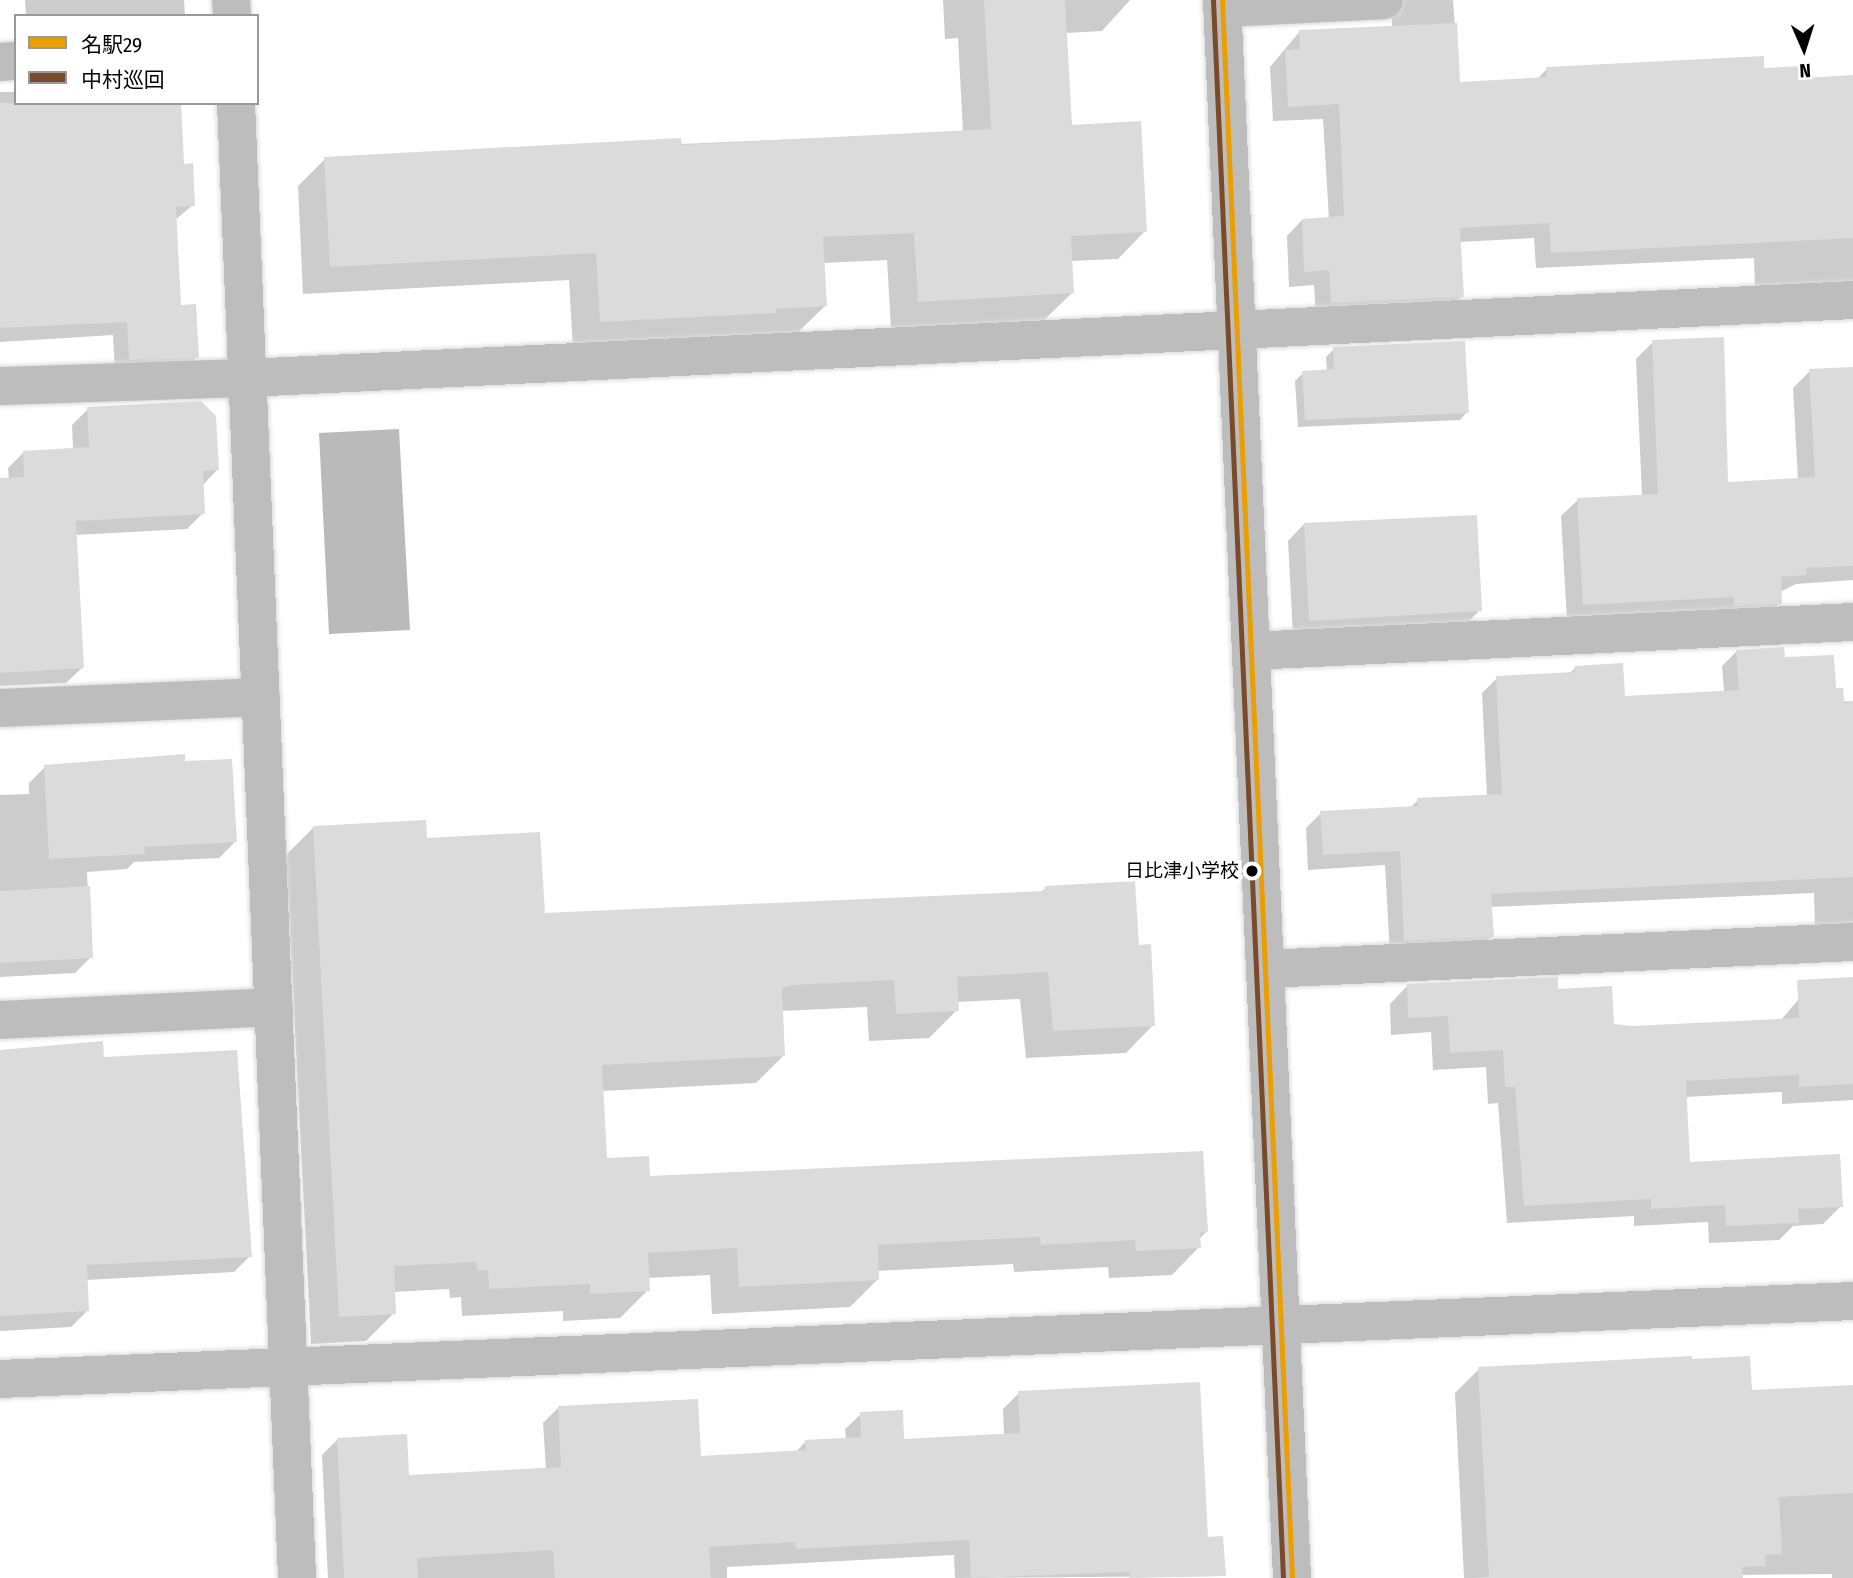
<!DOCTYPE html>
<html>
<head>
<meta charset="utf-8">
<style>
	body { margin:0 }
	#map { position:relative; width:1853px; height:1578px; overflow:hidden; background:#fff; font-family:"Fira Sans Condensed","Noto Sans JP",sans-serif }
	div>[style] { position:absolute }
	.water>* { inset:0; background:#bababa }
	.shadow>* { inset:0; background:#0003 }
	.building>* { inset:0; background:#dbdbdb }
	.roads { filter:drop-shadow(0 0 2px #dbdbdb) drop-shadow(0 0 2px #dbdbdb) }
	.minor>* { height:38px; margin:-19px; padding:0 19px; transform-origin:19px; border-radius:19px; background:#bdbdbd }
	.major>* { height:38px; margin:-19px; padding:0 19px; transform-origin:19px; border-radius:19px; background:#bdbdbd }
	.bus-1>* { height:5px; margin:-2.5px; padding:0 2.5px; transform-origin:2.5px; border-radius:2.5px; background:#eb9e00 }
	.bus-2>* { height:5px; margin:-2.5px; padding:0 2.5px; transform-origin:2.5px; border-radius:2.5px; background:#7a4b2a }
	.dots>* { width:19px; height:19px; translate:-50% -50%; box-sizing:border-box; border:4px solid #fff; border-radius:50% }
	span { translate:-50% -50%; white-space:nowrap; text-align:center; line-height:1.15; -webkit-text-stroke:7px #fff; paint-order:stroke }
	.bus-label { font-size:19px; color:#000 }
	.right { translate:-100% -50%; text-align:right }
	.legend { position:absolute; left:14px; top:14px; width:245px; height:91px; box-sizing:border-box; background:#fff; border:2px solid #999; margin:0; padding:9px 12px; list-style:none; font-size:21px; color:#000 }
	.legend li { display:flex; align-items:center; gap:14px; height:35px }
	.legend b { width:35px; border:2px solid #999 }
	.north { position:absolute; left:1769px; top:14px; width:70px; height:70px; -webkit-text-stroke:5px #fff; paint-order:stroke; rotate:177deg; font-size:19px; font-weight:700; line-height:28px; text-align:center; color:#000 }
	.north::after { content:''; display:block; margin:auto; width:24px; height:32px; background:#000; clip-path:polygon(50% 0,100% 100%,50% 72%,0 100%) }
</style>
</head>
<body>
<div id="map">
	<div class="water">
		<div style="clip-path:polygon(399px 429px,410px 630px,329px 634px,319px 433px)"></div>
	</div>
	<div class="shadow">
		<div style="clip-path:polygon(25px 0,184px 0,185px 16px,26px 16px)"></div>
		<div style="clip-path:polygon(943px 0,1130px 0,1102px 31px,1065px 33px,1070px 127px,1145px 231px,1118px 259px,1070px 261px,1072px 293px,1044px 320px,891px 329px,887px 260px,823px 263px,825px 306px,797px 333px,573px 349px,569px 280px,303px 294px,298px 186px,325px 159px,963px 132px,958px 38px,945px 39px)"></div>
		<div style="clip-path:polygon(1391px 0,1453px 0,1459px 83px,1537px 79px,1547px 69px,1763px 70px,1802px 80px,1853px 77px,1853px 282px,1755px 287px,1754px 258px,1536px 268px,1534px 238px,1459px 242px,1462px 296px,1446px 312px,1316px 318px,1314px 285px,1289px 287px,1287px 236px,1302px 220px,1329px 219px,1323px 119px,1273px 121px,1270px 67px,1300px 31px,1392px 27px)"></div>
		<div style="clip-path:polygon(0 92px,16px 92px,16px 103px,183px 165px,193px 205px,175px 220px,180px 307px,197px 357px,183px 371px,115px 374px,113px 335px,0 342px)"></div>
		<div style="clip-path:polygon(1653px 342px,1727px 484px,1798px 480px,1793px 388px,1810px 371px,1853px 369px,1853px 580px,1796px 584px,1780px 592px,1780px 603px,1764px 619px,1567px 621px,1561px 516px,1578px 500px,1642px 496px,1636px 359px)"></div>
		<div style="clip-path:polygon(1334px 349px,1467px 412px,1460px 420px,1298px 427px,1295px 381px,1303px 373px,1327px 372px,1326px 357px)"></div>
		<div style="clip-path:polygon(88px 409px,217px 470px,202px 486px,203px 513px,187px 529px,75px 535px,82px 668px,66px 683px,0 686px,0 480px,9px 480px,8px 468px,24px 452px,73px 450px,72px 425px)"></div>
		<div style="clip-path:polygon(1304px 524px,1480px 610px,1464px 626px,1293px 636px,1288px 541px)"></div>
		<div style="clip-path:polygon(1737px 651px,1783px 659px,1834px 690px,1842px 703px,1853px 702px,1853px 927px,1815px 929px,1814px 893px,1490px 907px,1492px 936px,1477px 951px,1390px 955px,1385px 865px,1308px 870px,1306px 828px,1321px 813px,1410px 808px,1418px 800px,1487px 796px,1482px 693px,1497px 678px,1569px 674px,1576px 667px,1623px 698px,1724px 692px,1722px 666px)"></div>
		<div style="clip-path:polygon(183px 763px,235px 842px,219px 858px,134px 862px,127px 869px,87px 872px,91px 957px,75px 973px,0 977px,0 795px,29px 794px,29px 783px,45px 767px)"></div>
		<div style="clip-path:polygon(314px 827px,425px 839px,543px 915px,1040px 893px,1046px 888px,1137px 947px,1153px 1025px,1126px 1053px,1026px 1058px,1020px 999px,956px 1002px,957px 1010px,929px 1038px,869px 1041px,867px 1007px,781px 1011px,784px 1055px,756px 1083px,602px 1091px,605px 1160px,649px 1178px,1206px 1232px,1199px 1239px,1199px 1247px,1172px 1275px,1109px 1278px,1108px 1267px,1014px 1272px,1013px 1264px,877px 1271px,878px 1279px,850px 1307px,712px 1314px,710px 1275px,647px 1278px,648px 1290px,620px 1318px,563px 1321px,563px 1311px,462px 1316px,461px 1297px,450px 1298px,449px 1289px,393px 1292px,394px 1313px,366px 1341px,311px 1344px,286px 855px)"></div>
		<div style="clip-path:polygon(1407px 986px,1557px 990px,1612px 1025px,1632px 1028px,1781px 1020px,1798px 1000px,1853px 997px,1853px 1100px,1782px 1104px,1782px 1092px,1685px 1097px,1689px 1164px,1841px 1206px,1823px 1224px,1793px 1226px,1779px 1240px,1709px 1243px,1708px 1222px,1634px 1226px,1634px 1216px,1507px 1223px,1498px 1103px,1488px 1104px,1486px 1067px,1433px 1070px,1431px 1032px,1391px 1035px,1390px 1004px)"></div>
		<div style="clip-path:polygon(0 1051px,103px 1059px,250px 1256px,234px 1272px,86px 1280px,87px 1311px,71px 1327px,0 1331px)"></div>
		<div style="clip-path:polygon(1479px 1369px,1750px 1392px,1853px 1387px,1853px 1578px,1832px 1578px,1832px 1574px,1464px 1578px,1455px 1393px)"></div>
		<div style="clip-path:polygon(1019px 1393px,1207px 1538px,1224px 1576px,955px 1578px,954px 1555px,727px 1567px,727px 1578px,328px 1578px,322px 1455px,338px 1439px,407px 1476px,546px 1469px,543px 1423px,559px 1407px,700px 1458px,795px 1453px,806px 1441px,846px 1439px,845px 1429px,861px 1414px,903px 1441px,1004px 1435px,1003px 1409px)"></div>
	</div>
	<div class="building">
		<div style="clip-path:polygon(984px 0,1065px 0,1072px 125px,1141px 121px,1147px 232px,1071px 236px,1074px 293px,918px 302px,914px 233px,823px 237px,827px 306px,776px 309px,776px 313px,600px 322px,596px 253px,330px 267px,324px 157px,681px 138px,682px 145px,991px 129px)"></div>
		<div style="clip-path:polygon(1457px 23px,1460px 82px,1547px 77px,1546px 67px,1764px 56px,1764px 68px,1803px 66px,1804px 78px,1853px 75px,1853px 238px,1551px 253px,1549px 223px,1460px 228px,1464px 297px,1331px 303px,1329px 270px,1304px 272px,1302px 219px,1344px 216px,1339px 104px,1288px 107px,1285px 50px,1300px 49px,1299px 30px)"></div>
		<div style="clip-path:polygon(0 103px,181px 103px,184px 164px,193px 163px,195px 206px,176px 207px,181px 305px,196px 304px,199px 358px,129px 360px,127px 322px,0 328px)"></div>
		<div style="clip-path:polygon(1724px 337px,1728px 482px,1815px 477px,1809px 369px,1853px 367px,1853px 566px,1806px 568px,1807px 575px,1781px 577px,1782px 604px,1734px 606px,1734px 597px,1583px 605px,1577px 498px,1658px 494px,1652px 340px)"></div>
		<div style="clip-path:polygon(1465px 341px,1469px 413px,1305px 420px,1302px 371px,1334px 369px,1333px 347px)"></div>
		<div style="clip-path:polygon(201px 401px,216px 416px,219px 470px,203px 471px,205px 514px,76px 521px,84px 668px,0 673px,0 478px,24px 477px,23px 451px,89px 447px,87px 407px)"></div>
		<div style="clip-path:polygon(1477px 515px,1482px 611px,1309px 621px,1304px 523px)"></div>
		<div style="clip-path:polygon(1784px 647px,1785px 657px,1834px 655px,1836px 688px,1843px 688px,1844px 701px,1853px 701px,1853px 877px,1491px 894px,1494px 937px,1404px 941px,1400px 851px,1323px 855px,1320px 811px,1418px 806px,1417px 798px,1502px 794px,1496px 676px,1575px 672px,1575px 666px,1623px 663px,1625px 696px,1739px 690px,1736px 650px)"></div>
		<div style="clip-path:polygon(185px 754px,185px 761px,232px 759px,237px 842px,144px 847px,145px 854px,49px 859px,44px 765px)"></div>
		<div style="clip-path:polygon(426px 820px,427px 838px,540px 832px,545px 913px,1045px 891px,1045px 886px,1135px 881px,1139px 945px,1151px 944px,1155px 1026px,1053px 1031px,1048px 972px,957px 977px,959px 1011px,896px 1014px,894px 980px,793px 985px,782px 988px,785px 1056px,602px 1065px,607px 1158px,649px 1156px,650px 1176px,1203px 1151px,1208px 1232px,1200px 1233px,1201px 1248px,1136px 1251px,1135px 1240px,1041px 1245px,1040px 1237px,878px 1245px,879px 1280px,739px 1287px,737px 1248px,648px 1253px,650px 1291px,590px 1294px,590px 1284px,489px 1289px,488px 1270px,477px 1271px,476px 1262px,394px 1266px,396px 1314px,339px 1317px,313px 826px)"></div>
		<div style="clip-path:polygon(90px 886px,93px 958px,0 963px,0 891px)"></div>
		<div style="clip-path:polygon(1558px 977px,1558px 989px,1612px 986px,1614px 1024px,1632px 1026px,1799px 1018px,1797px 980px,1853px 977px,1853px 1084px,1799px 1087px,1799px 1075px,1686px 1081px,1690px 1162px,1840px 1154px,1843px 1207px,1798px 1209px,1799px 1223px,1726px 1226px,1725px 1205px,1651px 1209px,1651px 1199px,1524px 1206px,1515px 1087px,1505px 1087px,1503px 1050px,1450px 1053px,1448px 1016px,1408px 1018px,1407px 984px)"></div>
		<div style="clip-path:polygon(103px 1041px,104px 1057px,237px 1050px,252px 1257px,87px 1265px,89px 1311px,0 1316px,0 1050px)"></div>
		<div style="clip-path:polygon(1692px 1356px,1692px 1359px,1750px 1356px,1752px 1390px,1853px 1385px,1853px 1493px,1779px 1497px,1782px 1554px,1765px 1555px,1766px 1566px,1742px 1567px,1743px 1578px,1489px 1578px,1478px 1367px)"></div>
		<div style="clip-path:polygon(1200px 1382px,1208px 1537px,1223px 1536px,1226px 1576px,1130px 1578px,1129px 1572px,971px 1578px,969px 1540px,796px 1549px,795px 1542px,709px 1547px,711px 1578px,555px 1578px,553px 1550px,417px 1558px,418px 1578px,344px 1578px,337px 1438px,407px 1434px,409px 1475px,561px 1467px,558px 1406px,698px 1399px,701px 1456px,806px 1450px,805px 1440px,861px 1437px,860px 1412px,903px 1410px,904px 1439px,1020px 1433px,1018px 1391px)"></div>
	</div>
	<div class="roads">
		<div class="minor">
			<div style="left:231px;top:0;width:16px;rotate:86deg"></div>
			<div style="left:1222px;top:8px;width:162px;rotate:-2.8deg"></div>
			<div style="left:0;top:62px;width:16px;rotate:-4deg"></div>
			<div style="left:236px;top:103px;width:1476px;rotate:87.63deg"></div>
			<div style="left:0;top:386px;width:247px;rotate:-1.9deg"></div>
			<div style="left:247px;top:378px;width:1608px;rotate:-2.78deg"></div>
			<div style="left:1251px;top:651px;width:603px;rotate:-2.76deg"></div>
			<div style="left:0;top:708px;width:261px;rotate:-2.4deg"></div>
			<div style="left:1265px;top:969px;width:589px;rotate:-2.63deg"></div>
			<div style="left:0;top:1020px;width:274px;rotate:-2.7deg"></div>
			<div style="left:0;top:1379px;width:1855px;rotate:-2.41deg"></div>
		</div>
		<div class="major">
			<div style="left:1222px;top:0;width:1580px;rotate:87.46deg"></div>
		</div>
	</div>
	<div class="bus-1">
		<div style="left:1222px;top:0;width:1580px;rotate:87.46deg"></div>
	</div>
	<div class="bus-2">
		<div style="left:1213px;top:0;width:1580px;rotate:87.46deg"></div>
	</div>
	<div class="dots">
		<div style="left:1252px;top:871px;background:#000"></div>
	</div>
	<div class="bus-label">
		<span class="right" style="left:1239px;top:871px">日比津小学校</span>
	</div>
	<ul class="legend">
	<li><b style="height:9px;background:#eb9e00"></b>名駅29</li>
	<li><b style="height:9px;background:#7a4b2a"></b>中村巡回</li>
	</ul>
	<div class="north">N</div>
</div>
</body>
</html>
